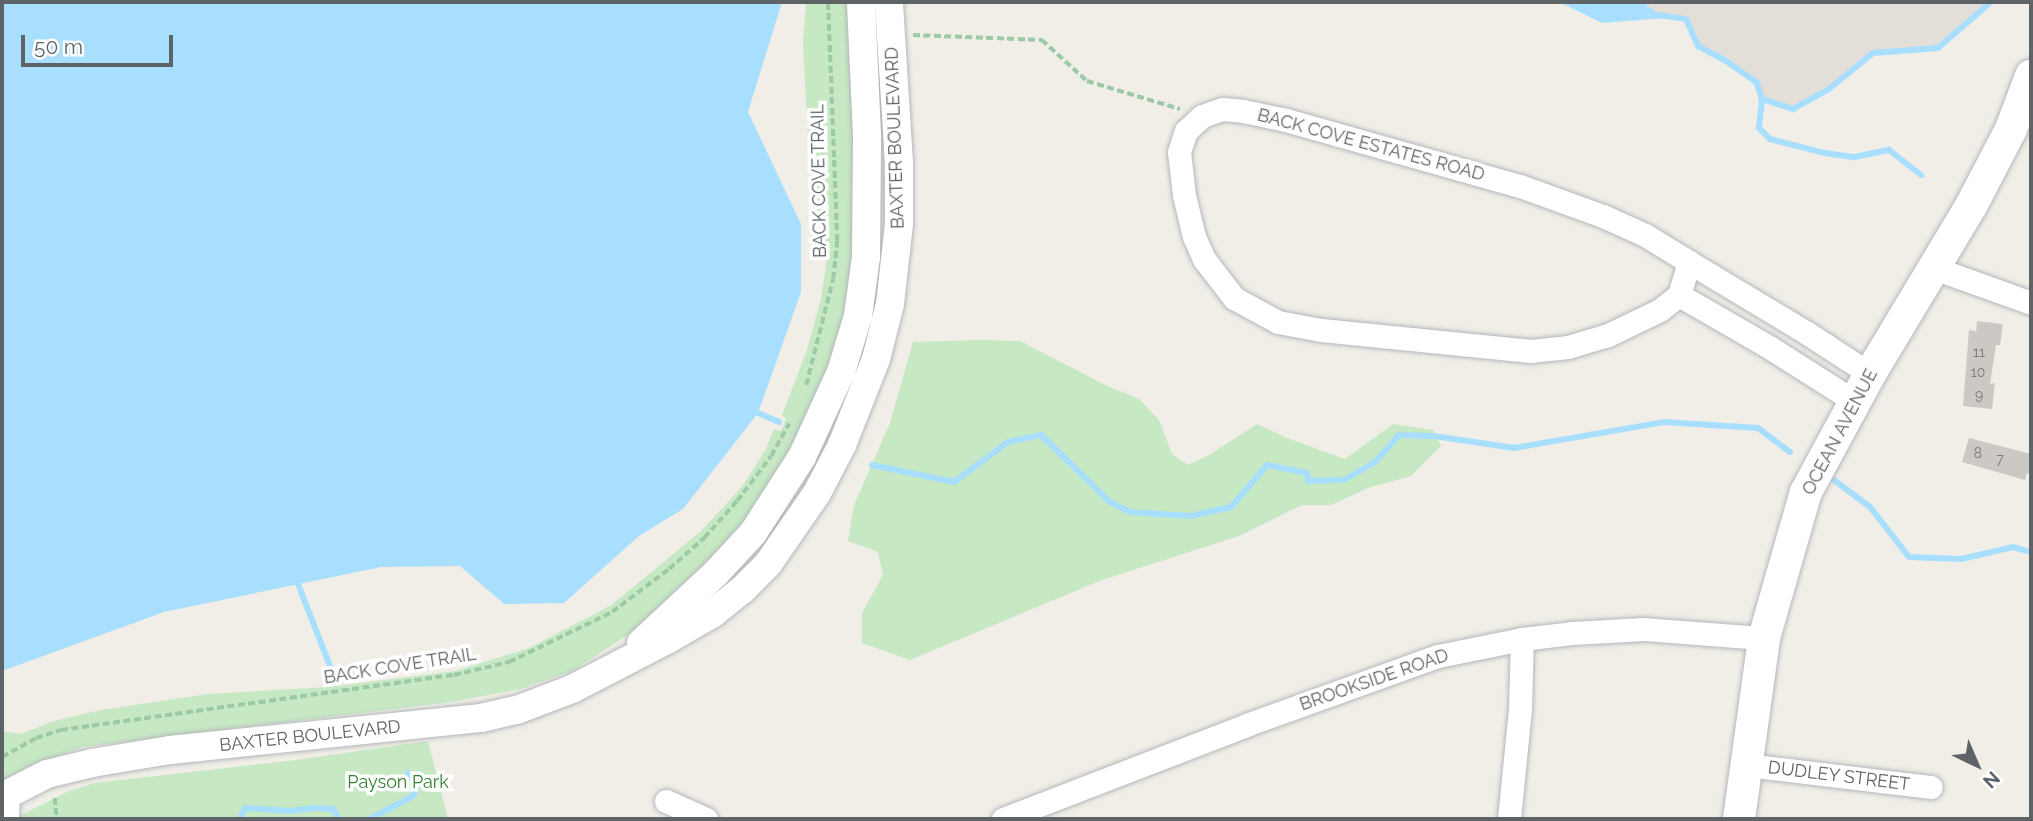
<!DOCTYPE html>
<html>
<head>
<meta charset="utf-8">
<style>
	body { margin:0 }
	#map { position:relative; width:2033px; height:821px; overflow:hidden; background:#f0eee7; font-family:Raleway,sans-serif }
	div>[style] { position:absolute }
	.education>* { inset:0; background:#e3dfd8 }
	.green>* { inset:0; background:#c6e8c3 }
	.water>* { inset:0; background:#a8dfff }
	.stream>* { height:6px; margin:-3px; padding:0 3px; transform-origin:3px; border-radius:3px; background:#a8dfff }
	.building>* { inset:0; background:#ccc9c4 }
	.path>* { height:3.5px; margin-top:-1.75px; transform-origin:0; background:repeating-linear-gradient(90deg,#9cc9a6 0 7px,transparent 0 10.5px) }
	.roads { filter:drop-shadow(0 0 2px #b4b7bb) drop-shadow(0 0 2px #b4b7bb) }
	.minor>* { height:23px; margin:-11.5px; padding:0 11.5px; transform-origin:11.5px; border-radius:11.5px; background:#fff }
	.tertiary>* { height:28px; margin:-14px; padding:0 14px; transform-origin:14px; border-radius:14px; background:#fff }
	.secondary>* { height:32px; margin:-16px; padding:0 16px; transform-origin:16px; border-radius:16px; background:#fff }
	span { translate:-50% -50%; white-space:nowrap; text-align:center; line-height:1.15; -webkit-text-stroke:7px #fff; paint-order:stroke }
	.number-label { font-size:14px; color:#7a7c7e }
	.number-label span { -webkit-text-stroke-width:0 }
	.street-label { font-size:18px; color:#5e6367 }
	.park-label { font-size:18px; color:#348133 }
	.frame { position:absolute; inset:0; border:4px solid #5e6367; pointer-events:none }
	.north { position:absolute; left:1942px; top:730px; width:70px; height:70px; -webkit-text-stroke:5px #fff; paint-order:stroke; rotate:136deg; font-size:19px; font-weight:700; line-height:28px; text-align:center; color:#5e6367 }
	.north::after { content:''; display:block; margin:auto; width:24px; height:32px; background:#5e6367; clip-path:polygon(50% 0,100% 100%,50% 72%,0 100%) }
	.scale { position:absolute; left:21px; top:35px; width:152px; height:32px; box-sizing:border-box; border:4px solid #5e6367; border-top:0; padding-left:9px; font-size:21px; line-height:24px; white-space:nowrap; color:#5e6367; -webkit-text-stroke:5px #fff; paint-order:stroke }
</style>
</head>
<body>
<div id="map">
	<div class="education">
		<div style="clip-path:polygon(1642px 2px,1991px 2px,1938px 48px,1873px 53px,1829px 89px,1793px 109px,1762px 99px,1757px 83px,1726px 61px,1698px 46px,1686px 19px,1665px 18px)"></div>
	</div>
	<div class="green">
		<div style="clip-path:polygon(806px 2px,857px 2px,853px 319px,751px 533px,669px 608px,572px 671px,520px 689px,451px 702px,83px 747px,29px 766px,2px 781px,2px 731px,21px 734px,54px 721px,101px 710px,208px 694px,328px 687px,455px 671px,529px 648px,610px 606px,700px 532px,742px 487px,766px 449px,774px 429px,781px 431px,786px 419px,782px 415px,807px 350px,821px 299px,828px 251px,818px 213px,808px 141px,803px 43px)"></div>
		<div style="clip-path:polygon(979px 340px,1020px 341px,1105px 385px,1139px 399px,1159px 420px,1172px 454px,1188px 465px,1209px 455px,1257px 424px,1287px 438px,1345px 459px,1393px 424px,1433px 430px,1441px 446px,1411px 476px,1368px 488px,1331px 505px,1302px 505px,1239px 536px,1102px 580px,910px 660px,862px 643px,862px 613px,883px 575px,878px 552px,848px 541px,854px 505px,890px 423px,913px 342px)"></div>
		<div style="clip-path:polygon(428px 741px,448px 819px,13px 819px,69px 791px,95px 783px,296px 760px)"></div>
	</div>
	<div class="water">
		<div style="clip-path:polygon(2px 2px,782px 2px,748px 112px,801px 224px,801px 292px,758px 413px,683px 509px,639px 536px,564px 603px,504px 604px,460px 566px,381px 567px,164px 612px,2px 671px)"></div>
		<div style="clip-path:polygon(1559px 2px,1642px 2px,1665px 18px,1602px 23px)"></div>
	</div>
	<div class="stream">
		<div style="left:1658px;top:15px;width:28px;rotate:8deg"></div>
		<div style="left:1686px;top:19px;width:30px;rotate:66deg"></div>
		<div style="left:1698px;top:46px;width:32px;rotate:28deg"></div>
		<div style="left:1726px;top:61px;width:38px;rotate:35deg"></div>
		<div style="left:1757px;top:83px;width:17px;rotate:73deg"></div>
		<div style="left:1762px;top:99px;width:29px;rotate:96deg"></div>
		<div style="left:1759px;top:128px;width:16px;rotate:45deg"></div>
		<div style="left:1770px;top:139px;width:57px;rotate:14.3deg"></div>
		<div style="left:1825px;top:153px;width:30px;rotate:8deg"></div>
		<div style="left:1855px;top:157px;width:35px;rotate:-12deg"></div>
		<div style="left:1889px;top:150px;width:41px;rotate:38deg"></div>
		<div style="left:1762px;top:99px;width:33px;rotate:18deg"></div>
		<div style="left:1793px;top:109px;width:41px;rotate:-29.1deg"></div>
		<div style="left:1829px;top:89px;width:57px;rotate:-39.3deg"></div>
		<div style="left:1873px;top:53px;width:65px;rotate:-4.4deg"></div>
		<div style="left:1938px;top:48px;width:70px;rotate:-41deg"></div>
		<div style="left:758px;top:413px;width:23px;rotate:23deg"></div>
		<div style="left:872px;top:465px;width:84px;rotate:11.7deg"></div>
		<div style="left:954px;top:482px;width:67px;rotate:-36.5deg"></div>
		<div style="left:1008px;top:442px;width:34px;rotate:-12deg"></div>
		<div style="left:1041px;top:435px;width:96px;rotate:44.2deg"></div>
		<div style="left:1110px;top:502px;width:22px;rotate:27deg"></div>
		<div style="left:1130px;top:512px;width:61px;rotate:3.8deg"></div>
		<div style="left:1191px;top:516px;width:41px;rotate:-12.7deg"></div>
		<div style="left:1231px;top:507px;width:55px;rotate:-49.4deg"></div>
		<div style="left:1267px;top:465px;width:41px;rotate:11.3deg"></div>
		<div style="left:1307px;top:473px;width:8px;rotate:83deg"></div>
		<div style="left:1308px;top:481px;width:36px;rotate:-2deg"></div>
		<div style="left:1344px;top:480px;width:34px;rotate:-30deg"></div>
		<div style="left:1374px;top:463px;width:38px;rotate:-48deg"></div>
		<div style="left:1399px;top:435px;width:35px;rotate:2deg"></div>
		<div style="left:1434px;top:436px;width:81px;rotate:8.5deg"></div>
		<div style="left:1514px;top:448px;width:152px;rotate:-9.8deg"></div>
		<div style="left:1664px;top:422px;width:94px;rotate:3.7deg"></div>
		<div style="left:1758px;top:428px;width:40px;rotate:37deg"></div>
		<div style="left:1834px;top:480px;width:45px;rotate:36.9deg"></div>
		<div style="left:1870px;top:507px;width:63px;rotate:52deg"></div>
		<div style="left:1909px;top:557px;width:52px;rotate:2.2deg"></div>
		<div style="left:1961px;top:559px;width:53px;rotate:-13deg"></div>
		<div style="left:2013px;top:547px;width:19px;rotate:16deg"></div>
		<div style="left:298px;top:584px;width:93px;rotate:68.7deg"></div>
		<div style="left:240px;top:819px;width:12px;rotate:-66deg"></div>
		<div style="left:245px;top:808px;width:44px;rotate:3.9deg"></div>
		<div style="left:289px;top:811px;width:23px;rotate:-7deg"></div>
		<div style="left:312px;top:808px;width:21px;rotate:3deg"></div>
		<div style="left:333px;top:809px;width:12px;rotate:59deg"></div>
		<div style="left:370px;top:819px;width:49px;rotate:-28.1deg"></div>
		<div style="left:413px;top:796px;width:11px;rotate:-68deg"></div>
		<div style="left:417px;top:786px;width:16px;rotate:-125deg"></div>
	</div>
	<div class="building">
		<div style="clip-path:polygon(1977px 321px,2003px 324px,2000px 345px,1996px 345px,1990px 384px,1995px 383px,1992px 409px,1963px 406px,1969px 330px,1976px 331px)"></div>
		<div style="clip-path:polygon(1969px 438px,2031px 454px,2031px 474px,2027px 473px,2025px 480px,1962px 462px)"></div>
	</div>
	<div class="path">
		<div style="left:913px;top:35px;width:129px;rotate:2.2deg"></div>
		<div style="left:1042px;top:40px;width:61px;rotate:42.3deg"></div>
		<div style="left:1087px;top:81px;width:97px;rotate:16.8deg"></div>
		<div style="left:806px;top:385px;width:109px;rotate:-75.7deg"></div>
		<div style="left:833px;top:279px;width:38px;rotate:-84deg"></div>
		<div style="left:837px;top:241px;width:239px;rotate:-92.2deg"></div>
		<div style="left:2px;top:757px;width:39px;rotate:-29deg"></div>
		<div style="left:36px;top:738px;width:26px;rotate:-18deg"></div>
		<div style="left:61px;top:730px;width:397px;rotate:-8deg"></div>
		<div style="left:454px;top:675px;width:57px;rotate:-13.3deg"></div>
		<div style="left:509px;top:662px;width:114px;rotate:-25.9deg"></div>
		<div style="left:612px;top:612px;width:71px;rotate:-37deg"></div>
		<div style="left:669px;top:569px;width:47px;rotate:-41.5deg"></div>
		<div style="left:704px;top:538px;width:50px;rotate:-48.3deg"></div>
		<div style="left:737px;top:501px;width:56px;rotate:-52.9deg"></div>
		<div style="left:771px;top:456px;width:37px;rotate:-61deg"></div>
		<div style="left:55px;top:798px;width:21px;rotate:85deg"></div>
	</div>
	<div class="roads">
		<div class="minor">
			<div style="left:1689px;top:262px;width:34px;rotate:107deg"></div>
			<div style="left:1679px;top:295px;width:24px;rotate:142deg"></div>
			<div style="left:1660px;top:310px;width:58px;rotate:154.3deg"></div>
			<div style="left:1608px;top:335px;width:42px;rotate:163.3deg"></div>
			<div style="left:1568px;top:347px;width:37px;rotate:174deg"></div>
			<div style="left:1531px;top:351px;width:211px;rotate:-174.3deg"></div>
			<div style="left:1321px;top:330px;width:44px;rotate:-169.5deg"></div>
			<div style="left:1278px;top:322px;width:50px;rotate:-151.4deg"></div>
			<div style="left:1234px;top:298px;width:49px;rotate:-127.6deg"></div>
			<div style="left:1204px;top:259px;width:24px;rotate:-114deg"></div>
			<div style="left:1194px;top:237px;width:43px;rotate:-103.4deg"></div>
			<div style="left:1184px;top:195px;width:43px;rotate:-96.6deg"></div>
			<div style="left:1179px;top:152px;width:22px;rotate:-72deg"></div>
			<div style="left:1186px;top:131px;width:22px;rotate:-43deg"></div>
			<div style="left:1202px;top:116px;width:21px;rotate:-19deg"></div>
			<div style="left:1222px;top:109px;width:21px;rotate:5deg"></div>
			<div style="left:1243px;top:111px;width:44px;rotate:11.8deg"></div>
			<div style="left:1286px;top:120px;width:243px;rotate:15.8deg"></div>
			<div style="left:1520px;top:186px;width:88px;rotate:19.9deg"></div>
			<div style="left:1603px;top:216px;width:46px;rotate:24.3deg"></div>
			<div style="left:1645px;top:235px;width:52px;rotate:31.5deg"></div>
			<div style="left:1689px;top:262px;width:138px;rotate:31deg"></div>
			<div style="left:1807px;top:333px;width:75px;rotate:33.1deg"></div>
			<div style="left:1934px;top:268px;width:103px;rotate:19.8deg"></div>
			<div style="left:1679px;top:295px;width:104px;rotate:30deg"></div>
			<div style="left:1769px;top:347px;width:101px;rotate:32.4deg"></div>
			<div style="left:1746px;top:765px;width:186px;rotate:6.8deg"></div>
			<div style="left:666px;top:801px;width:44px;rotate:24.2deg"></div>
			<div style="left:7px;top:819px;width:25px;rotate:-88deg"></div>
			<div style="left:1003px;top:819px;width:261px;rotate:-21.1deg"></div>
			<div style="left:1246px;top:725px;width:204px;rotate:-19.8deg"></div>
			<div style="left:1438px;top:656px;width:86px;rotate:-11.4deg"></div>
			<div style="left:1522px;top:639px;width:50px;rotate:-6.8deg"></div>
			<div style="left:1572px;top:633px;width:71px;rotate:-3.2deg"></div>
			<div style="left:1643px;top:629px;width:121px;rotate:4.3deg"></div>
			<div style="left:1509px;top:819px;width:111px;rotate:-84.3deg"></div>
			<div style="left:1520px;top:709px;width:70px;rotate:-88.4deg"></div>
		</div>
		<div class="tertiary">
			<div style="left:641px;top:643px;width:103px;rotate:-43deg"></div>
			<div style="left:716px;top:573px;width:54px;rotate:-47.2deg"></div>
			<div style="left:753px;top:533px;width:90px;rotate:-57.2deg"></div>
			<div style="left:802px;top:457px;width:94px;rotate:-65.4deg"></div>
			<div style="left:841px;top:372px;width:59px;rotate:-73.1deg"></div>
			<div style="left:858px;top:316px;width:60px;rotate:-82.3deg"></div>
			<div style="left:866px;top:257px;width:122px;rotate:-89.5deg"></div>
			<div style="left:867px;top:135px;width:133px;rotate:-92.6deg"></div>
			<div style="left:2px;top:797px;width:51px;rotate:-27.1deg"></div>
			<div style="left:47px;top:774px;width:46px;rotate:-13.7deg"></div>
			<div style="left:92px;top:763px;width:79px;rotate:-9.5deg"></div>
			<div style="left:170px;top:750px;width:313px;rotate:-5.9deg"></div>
			<div style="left:481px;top:718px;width:37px;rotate:-13deg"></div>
			<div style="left:517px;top:710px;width:59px;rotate:-20.9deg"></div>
			<div style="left:572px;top:689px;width:107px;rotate:-27.3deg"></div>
			<div style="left:667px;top:640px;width:52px;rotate:-30deg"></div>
			<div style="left:712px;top:614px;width:38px;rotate:-39deg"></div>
			<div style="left:742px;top:590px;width:37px;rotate:-45deg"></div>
			<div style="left:768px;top:564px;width:86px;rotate:-55.4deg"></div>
			<div style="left:817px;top:493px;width:54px;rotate:-62.5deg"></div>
			<div style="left:842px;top:445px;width:92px;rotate:-68.4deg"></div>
			<div style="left:876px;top:359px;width:57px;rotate:-75.7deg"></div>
			<div style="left:890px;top:304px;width:81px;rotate:-83.6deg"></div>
			<div style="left:899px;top:224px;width:61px;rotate:-90deg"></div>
			<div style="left:899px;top:163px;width:161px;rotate:-93.6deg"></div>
		</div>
		<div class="secondary">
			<div style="left:1739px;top:819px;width:183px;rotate:-82.1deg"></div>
			<div style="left:1764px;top:638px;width:152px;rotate:-74deg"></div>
			<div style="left:1806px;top:492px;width:134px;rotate:-61.5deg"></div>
			<div style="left:1870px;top:374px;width:196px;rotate:-59deg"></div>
			<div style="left:1971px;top:206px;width:87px;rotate:-62.5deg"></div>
			<div style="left:2011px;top:129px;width:57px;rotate:-69.3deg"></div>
		</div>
	</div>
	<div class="number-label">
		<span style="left:1979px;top:352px">11</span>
		<span style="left:1978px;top:372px">10</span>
		<span style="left:1979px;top:395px">9</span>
		<span style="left:1978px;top:453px">8</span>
		<span style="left:2000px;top:459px">7</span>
	</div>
	<div class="street-label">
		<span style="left:895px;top:138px;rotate:-92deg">BAXTER BOULEVARD</span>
		<span style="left:1371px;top:145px;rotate:15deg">BACK COVE ESTATES ROAD</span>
		<span style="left:819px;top:181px;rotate:-91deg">BACK COVE TRAIL</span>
		<span style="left:1840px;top:432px;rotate:-62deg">OCEAN AVENUE</span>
		<span style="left:400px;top:666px;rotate:-9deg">BACK COVE TRAIL</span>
		<span style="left:1374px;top:680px;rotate:-19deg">BROOKSIDE ROAD</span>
		<span style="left:310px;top:736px;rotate:-6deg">BAXTER BOULEVARD</span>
		<span style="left:1839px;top:776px;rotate:7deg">DUDLEY STREET</span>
	</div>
	<div class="park-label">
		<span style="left:398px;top:782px">Payson Park</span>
	</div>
	<div class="frame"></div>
	<div class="north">N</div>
	<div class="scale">50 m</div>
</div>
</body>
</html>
